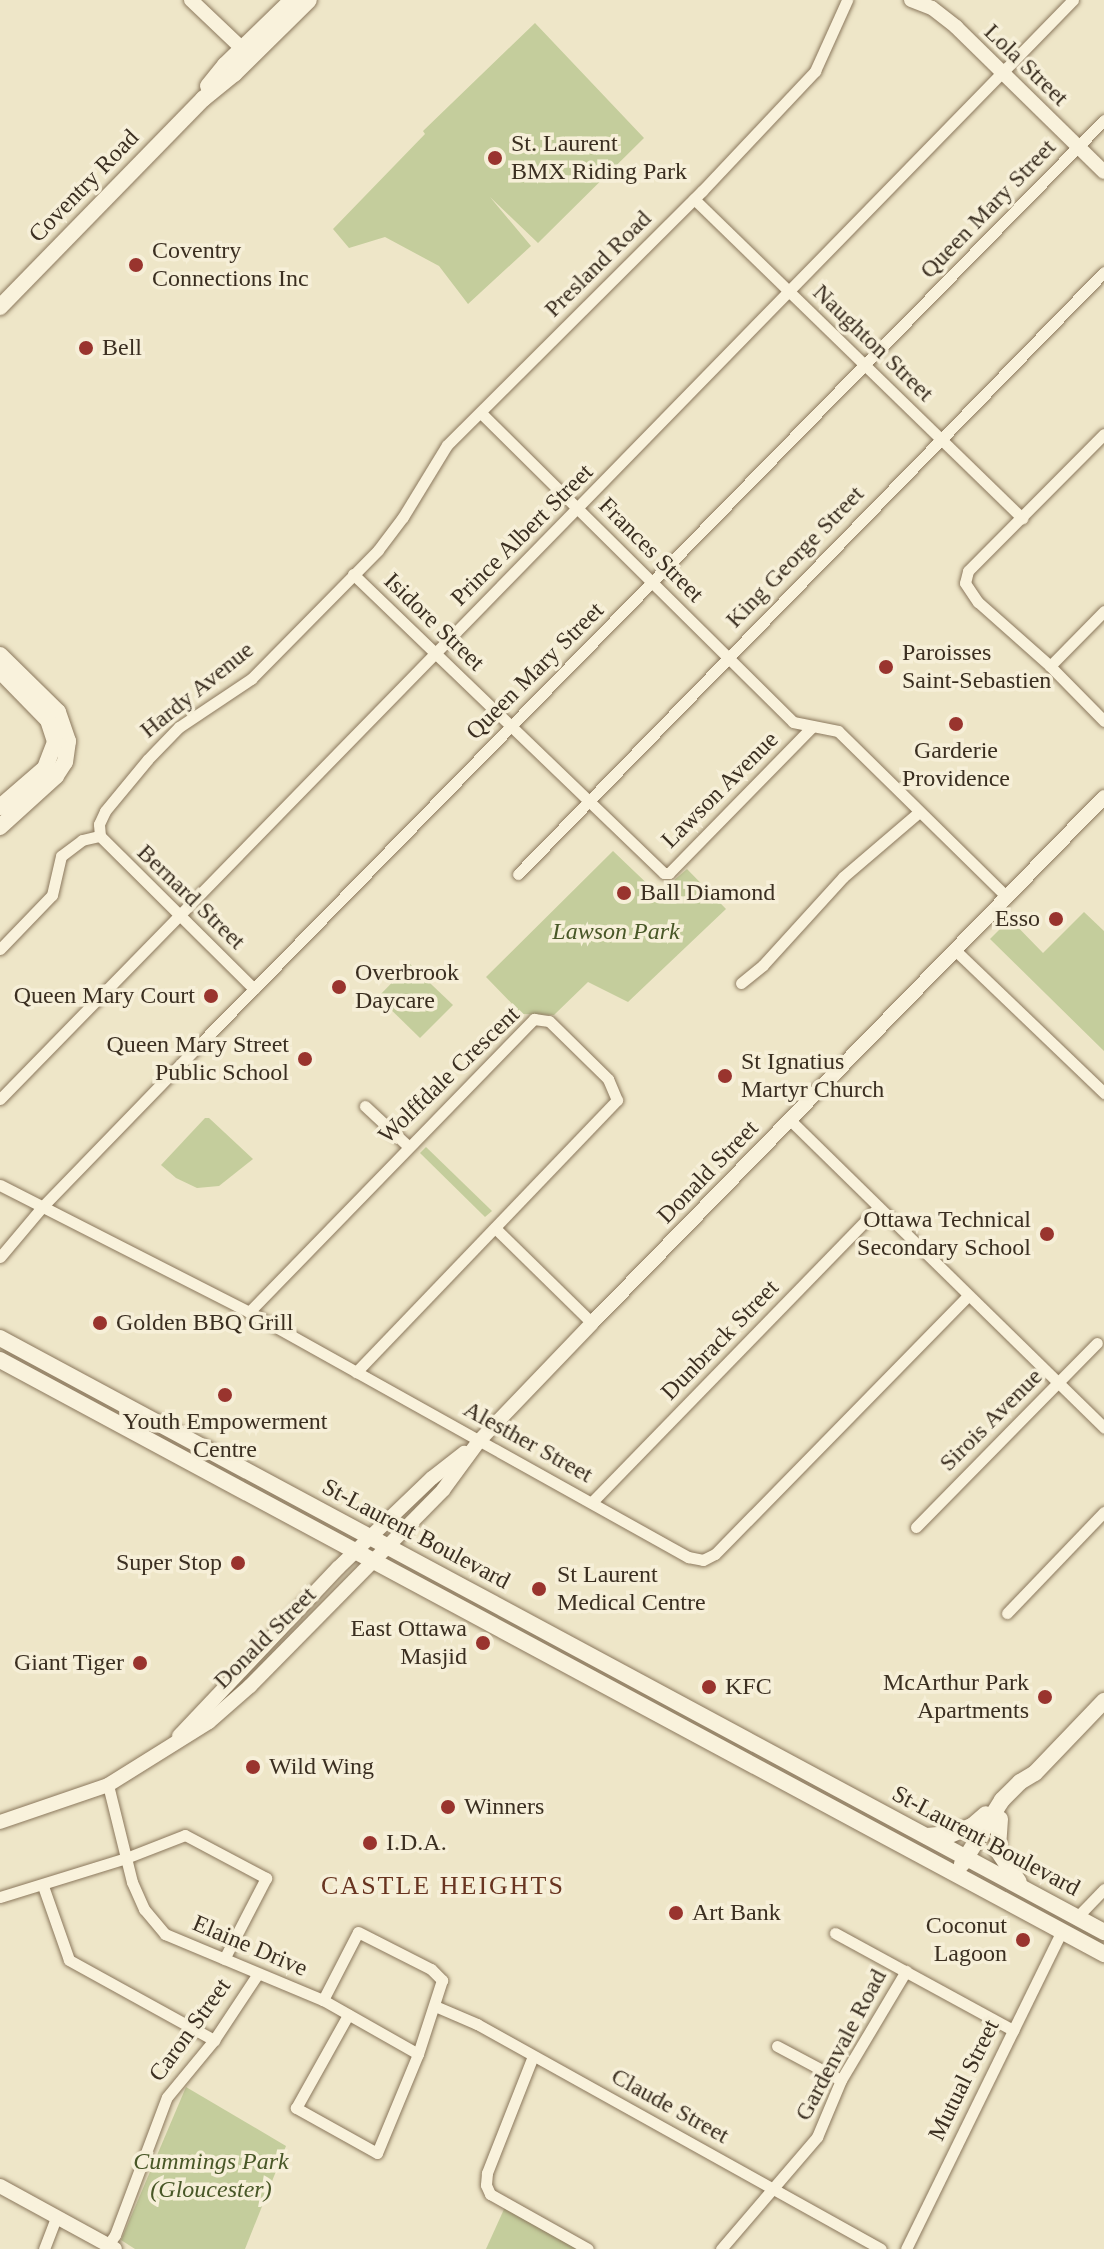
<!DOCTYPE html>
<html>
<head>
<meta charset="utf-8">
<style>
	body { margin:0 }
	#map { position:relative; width:1104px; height:2249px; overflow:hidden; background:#eee6c8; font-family:"Times New Roman",serif }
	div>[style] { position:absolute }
	.green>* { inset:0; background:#c4cd9c }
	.roads { filter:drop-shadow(0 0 2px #8b785d) drop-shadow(0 0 2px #8b785d) }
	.minor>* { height:11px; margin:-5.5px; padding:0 5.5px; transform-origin:5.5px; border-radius:5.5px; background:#f9f2dc }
	.tertiary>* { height:14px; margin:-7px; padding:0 7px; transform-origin:7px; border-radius:7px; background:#f9f2dc }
	.secondary>* { height:16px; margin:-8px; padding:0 8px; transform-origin:8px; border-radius:8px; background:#f9f2dc }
	.dots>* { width:22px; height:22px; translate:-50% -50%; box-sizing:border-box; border:4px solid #f6efd8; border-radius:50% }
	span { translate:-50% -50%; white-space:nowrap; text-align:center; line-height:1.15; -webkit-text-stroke:7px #f6efd8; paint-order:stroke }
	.street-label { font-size:24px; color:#3b2f21 }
	.poi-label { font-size:24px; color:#3b2f21 }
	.left { translate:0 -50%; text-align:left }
	.right { translate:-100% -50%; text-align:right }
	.park-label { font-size:24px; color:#485727; font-style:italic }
	.neighbourhood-label { font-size:26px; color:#683420; letter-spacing:2px }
</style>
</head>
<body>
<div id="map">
	<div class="green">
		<div style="clip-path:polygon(535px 23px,644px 138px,538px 243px,490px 197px,531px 246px,468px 304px,439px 266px,385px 237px,349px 248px,333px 229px,425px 134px,423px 131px)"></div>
		<div style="clip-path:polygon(613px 851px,658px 894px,687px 869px,726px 909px,628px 1002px,588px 982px,554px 1015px,522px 1014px,486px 977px)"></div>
		<div style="clip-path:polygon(1084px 912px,1104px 931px,1104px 1051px,990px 939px,1010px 919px,1043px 953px)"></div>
		<div style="clip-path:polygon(410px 964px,453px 1005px,420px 1038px,378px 997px)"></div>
		<div style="clip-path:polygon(205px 1118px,209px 1118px,253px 1159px,219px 1186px,197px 1188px,176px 1178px,161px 1165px)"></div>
		<div style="clip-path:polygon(426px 1147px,492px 1211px,485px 1217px,420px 1153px)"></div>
		<div style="clip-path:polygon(186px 2087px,286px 2146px,245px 2249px,135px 2249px,121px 2240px)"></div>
		<div style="clip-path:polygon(505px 2207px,578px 2249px,486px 2249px)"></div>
	</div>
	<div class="roads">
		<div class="minor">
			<div style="left:694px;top:199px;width:458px;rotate:44.2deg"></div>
			<div style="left:481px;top:413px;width:439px;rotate:44.7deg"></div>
			<div style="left:793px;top:722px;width:46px;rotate:11.3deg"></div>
			<div style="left:838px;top:731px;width:237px;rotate:44.5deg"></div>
			<div style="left:1104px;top:434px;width:193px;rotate:134.8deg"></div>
			<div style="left:968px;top:571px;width:12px;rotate:104deg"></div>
			<div style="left:965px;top:583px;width:23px;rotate:56deg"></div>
			<div style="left:978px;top:602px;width:96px;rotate:41.6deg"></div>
			<div style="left:1050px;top:666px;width:77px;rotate:45.5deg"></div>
			<div style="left:353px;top:574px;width:431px;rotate:43.9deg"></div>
			<div style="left:664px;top:873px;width:5px"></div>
			<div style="left:669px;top:873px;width:203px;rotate:-45.6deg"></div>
			<div style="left:1050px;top:666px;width:77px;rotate:-45.5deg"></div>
			<div style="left:100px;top:836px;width:12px;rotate:-95deg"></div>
			<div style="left:99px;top:824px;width:14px;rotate:-65deg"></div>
			<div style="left:105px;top:811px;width:67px;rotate:-50.4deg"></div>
			<div style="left:148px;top:759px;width:45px;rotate:-45.9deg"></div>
			<div style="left:179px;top:727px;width:87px;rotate:-33.7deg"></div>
			<div style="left:251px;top:679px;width:181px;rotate:-45.4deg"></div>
			<div style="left:378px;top:550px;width:41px;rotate:-52.9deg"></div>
			<div style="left:403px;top:517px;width:84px;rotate:-58.6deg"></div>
			<div style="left:447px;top:445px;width:360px;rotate:-44.9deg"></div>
			<div style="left:702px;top:191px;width:165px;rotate:-46.7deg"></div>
			<div style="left:815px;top:71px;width:78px;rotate:-65.7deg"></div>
			<div style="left:100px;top:836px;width:217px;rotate:44.8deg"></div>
			<div style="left:518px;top:874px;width:840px;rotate:-45.77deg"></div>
			<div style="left:0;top:949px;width:75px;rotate:-46.1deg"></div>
			<div style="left:52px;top:895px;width:40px;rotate:-77deg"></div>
			<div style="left:61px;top:856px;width:26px;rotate:-37deg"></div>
			<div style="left:82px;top:840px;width:18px;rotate:-13deg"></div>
			<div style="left:955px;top:950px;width:207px;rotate:43.8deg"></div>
			<div style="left:741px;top:983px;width:28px;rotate:-39deg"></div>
			<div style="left:763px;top:965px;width:119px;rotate:-47.7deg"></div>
			<div style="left:843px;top:877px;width:100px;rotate:-40.5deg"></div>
			<div style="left:0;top:1099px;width:1536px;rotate:-45.69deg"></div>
			<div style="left:365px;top:1106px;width:59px;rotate:42.9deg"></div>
			<div style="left:789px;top:1119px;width:441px;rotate:44.4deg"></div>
			<div style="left:0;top:1185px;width:280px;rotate:27deg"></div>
			<div style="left:249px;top:1312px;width:503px;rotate:29.17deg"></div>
			<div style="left:688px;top:1557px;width:15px;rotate:11deg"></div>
			<div style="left:703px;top:1560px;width:13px;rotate:-27deg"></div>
			<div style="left:715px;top:1554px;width:361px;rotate:-45.6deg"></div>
			<div style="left:495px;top:1228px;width:136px;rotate:44.4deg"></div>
			<div style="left:0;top:1257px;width:67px;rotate:-49.9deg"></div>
			<div style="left:43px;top:1206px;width:224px;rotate:-45.9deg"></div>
			<div style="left:199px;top:1045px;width:1294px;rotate:-45.63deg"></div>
			<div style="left:249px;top:1312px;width:409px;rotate:-45.8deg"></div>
			<div style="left:534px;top:1019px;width:15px;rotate:8deg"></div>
			<div style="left:549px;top:1021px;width:83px;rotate:44.5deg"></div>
			<div style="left:608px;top:1079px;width:23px;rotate:67deg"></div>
			<div style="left:617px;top:1100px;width:377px;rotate:133.8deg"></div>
			<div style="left:592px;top:1502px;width:410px;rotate:-45.8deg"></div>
			<div style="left:916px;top:1527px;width:258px;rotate:-45.5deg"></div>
			<div style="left:1007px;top:1613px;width:140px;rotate:-46.2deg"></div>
			<div style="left:108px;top:1785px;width:100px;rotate:76.1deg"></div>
			<div style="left:132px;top:1882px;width:30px;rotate:66deg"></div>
			<div style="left:144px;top:1909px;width:33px;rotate:50deg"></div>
			<div style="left:165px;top:1934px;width:171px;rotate:22.7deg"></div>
			<div style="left:323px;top:2000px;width:109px;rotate:29.6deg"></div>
			<div style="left:43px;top:1886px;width:78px;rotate:70.6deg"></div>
			<div style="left:69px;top:1960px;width:166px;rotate:28.9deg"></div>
			<div style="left:0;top:1897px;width:132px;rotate:-17.2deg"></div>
			<div style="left:126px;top:1858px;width:63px;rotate:-21.3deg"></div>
			<div style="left:185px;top:1835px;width:92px;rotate:28deg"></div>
			<div style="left:266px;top:1878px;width:91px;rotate:117.4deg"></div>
			<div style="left:1077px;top:1917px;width:39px;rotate:-46deg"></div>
			<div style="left:835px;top:1933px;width:203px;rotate:28.6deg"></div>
			<div style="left:323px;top:2000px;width:76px;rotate:-62.8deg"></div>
			<div style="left:358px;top:1932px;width:82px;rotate:26.9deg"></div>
			<div style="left:431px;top:1969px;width:16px;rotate:45deg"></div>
			<div style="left:442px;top:1980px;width:78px;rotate:108deg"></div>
			<div style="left:418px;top:2054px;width:107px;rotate:112.5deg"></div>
			<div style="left:377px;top:2153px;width:93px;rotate:-150.9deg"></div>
			<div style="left:296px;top:2108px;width:107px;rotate:-60.8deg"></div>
			<div style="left:435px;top:2006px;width:46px;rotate:23.2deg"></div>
			<div style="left:477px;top:2024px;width:462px;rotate:29.1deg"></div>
			<div style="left:777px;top:2046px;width:72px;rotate:28deg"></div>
			<div style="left:533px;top:2056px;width:126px;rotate:111.5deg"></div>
			<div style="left:487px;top:2173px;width:12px;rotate:95deg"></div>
			<div style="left:486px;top:2185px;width:10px;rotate:66deg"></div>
			<div style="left:490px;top:2194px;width:112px;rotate:29.3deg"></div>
			<div style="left:108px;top:2245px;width:12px;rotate:-55deg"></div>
			<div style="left:115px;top:2235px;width:147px;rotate:-69.4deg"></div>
			<div style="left:167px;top:2097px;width:74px;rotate:-50.5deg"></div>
			<div style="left:214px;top:2040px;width:78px;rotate:-56.5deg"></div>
			<div style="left:44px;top:2249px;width:33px;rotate:-69deg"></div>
			<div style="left:721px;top:2249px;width:148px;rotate:-49.4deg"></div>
			<div style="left:817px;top:2137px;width:62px;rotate:-67.2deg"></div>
			<div style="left:841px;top:2080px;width:127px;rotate:-59.2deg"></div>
			<div style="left:906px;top:2249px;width:354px;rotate:-63.9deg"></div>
		</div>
		<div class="tertiary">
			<div style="left:191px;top:0;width:80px;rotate:43.5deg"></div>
			<div style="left:911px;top:0;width:22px;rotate:21deg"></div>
			<div style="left:932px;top:8px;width:31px;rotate:38deg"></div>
			<div style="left:956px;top:27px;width:207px;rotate:44.4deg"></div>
			<div style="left:179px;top:1736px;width:231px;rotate:-46.6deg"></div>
			<div style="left:338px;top:1568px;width:130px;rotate:-43.8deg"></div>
			<div style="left:432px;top:1478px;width:41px;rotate:-38deg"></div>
			<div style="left:0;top:1822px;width:114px;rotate:-18.9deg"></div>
			<div style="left:108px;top:1785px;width:119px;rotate:-32deg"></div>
			<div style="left:209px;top:1722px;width:55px;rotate:-41.3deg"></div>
			<div style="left:250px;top:1686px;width:275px;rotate:-45.4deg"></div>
			<div style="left:443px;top:1490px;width:61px;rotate:-53.7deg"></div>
			<div style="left:479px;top:1441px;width:163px;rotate:-46.2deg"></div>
			<div style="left:592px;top:1323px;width:734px;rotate:-45.77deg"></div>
			<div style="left:0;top:2186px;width:131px;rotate:28.7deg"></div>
		</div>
		<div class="secondary">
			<div style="left:208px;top:86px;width:27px;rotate:-51deg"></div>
			<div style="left:225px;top:65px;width:93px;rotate:-44.1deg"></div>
			<div style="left:0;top:307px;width:291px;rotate:-45.7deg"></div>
			<div style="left:203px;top:99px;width:40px;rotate:-39deg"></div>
			<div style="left:234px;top:74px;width:105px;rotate:-44.6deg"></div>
			<div style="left:0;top:655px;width:81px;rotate:44.5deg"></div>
			<div style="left:58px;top:712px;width:31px;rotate:71deg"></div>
			<div style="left:68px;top:741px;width:21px;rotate:98deg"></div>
			<div style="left:65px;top:762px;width:17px;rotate:123deg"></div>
			<div style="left:56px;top:776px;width:76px;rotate:137.7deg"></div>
			<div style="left:0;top:671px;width:69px;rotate:45.6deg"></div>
			<div style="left:48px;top:720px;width:23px;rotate:72deg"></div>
			<div style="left:55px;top:742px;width:28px;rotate:111deg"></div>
			<div style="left:45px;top:768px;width:60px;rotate:139.1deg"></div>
			<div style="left:0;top:1338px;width:1254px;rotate:28.28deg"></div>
			<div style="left:0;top:1360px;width:1254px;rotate:28.28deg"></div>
			<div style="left:1000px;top:1819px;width:32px;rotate:94deg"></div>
			<div style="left:998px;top:1851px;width:37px;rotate:56deg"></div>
			<div style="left:927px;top:1836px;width:25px;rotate:-5deg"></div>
			<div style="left:952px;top:1834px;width:22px;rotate:-22deg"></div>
			<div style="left:972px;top:1826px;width:18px;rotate:-41deg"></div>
			<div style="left:962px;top:1864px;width:75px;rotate:-58deg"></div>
			<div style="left:1002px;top:1800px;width:25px;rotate:-45deg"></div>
			<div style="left:1020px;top:1782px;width:17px;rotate:-31deg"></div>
			<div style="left:1035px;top:1773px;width:100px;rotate:-46.2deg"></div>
		</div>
	</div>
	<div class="dots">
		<div style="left:495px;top:158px;background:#99342e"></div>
		<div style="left:136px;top:265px;background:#99342e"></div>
		<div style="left:86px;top:348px;background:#99342e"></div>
		<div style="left:886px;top:667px;background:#99342e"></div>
		<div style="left:956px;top:724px;background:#99342e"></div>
		<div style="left:624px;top:893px;background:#99342e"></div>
		<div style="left:1056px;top:919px;background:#99342e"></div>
		<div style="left:339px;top:987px;background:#99342e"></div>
		<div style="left:211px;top:996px;background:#99342e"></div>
		<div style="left:305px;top:1059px;background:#99342e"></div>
		<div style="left:725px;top:1076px;background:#99342e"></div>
		<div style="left:1047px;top:1234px;background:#99342e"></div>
		<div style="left:100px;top:1323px;background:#99342e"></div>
		<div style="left:225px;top:1395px;background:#99342e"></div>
		<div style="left:238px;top:1563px;background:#99342e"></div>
		<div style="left:539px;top:1589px;background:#99342e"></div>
		<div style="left:483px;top:1643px;background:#99342e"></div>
		<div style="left:140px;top:1663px;background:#99342e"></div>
		<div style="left:709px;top:1687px;background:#99342e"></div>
		<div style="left:1045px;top:1697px;background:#99342e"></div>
		<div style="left:253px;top:1767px;background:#99342e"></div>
		<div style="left:448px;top:1807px;background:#99342e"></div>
		<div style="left:370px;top:1843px;background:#99342e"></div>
		<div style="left:676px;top:1913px;background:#99342e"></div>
		<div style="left:1023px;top:1940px;background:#99342e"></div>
	</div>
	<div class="street-label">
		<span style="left:1026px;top:65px;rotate:44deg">Lola Street</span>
		<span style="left:84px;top:186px;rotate:-46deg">Coventry Road</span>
		<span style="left:988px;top:209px;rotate:-46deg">Queen Mary Street</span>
		<span style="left:598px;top:264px;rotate:-45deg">Presland Road</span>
		<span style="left:873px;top:343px;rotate:44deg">Naughton Street</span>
		<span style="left:522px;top:535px;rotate:-45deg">Prince Albert Street</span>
		<span style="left:651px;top:550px;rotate:45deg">Frances Street</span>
		<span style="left:795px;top:557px;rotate:-46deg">King George Street</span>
		<span style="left:434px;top:622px;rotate:44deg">Isidore Street</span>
		<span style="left:535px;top:671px;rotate:-45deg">Queen Mary Street</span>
		<span style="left:197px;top:690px;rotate:-39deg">Hardy Avenue</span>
		<span style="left:720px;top:790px;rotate:-45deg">Lawson Avenue</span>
		<span style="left:191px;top:897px;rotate:44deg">Bernard Street</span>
		<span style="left:449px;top:1075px;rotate:-44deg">Wolffdale Crescent</span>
		<span style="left:708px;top:1172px;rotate:-46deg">Donald Street</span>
		<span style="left:720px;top:1340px;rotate:-46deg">Dunbrack Street</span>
		<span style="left:991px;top:1420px;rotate:-45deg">Sirois Avenue</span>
		<span style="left:528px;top:1442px;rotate:29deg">Alesther Street</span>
		<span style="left:416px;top:1534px;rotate:28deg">St-Laurent Boulevard</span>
		<span style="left:265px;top:1638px;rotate:-45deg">Donald Street</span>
		<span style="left:986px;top:1841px;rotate:28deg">St-Laurent Boulevard</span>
		<span style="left:250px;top:1946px;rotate:23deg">Elaine Drive</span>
		<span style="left:190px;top:2030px;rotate:-54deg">Caron Street</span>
		<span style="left:841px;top:2045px;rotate:-62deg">Gardenvale Road</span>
		<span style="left:964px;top:2080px;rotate:-64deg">Mutual Street</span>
		<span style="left:670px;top:2106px;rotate:29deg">Claude Street</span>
	</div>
	<div class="poi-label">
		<span class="left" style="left:511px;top:158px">St. Laurent<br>BMX Riding Park</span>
		<span class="left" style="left:152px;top:265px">Coventry<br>Connections Inc</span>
		<span class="left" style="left:102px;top:348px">Bell</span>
		<span class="left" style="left:902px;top:667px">Paroisses<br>Saint-Sebastien</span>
		<span style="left:956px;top:765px">Garderie<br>Providence</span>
		<span class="left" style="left:640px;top:893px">Ball Diamond</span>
		<span class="right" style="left:1040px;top:919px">Esso</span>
		<span class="left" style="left:355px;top:987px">Overbrook<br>Daycare</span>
		<span class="right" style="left:195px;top:996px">Queen Mary Court</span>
		<span class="right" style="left:289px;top:1059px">Queen Mary Street<br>Public School</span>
		<span class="left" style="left:741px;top:1076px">St Ignatius<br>Martyr Church</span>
		<span class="right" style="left:1031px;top:1234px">Ottawa Technical<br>Secondary School</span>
		<span class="left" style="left:116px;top:1323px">Golden BBQ Grill</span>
		<span style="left:225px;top:1436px">Youth Empowerment<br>Centre</span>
		<span class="right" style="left:222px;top:1563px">Super Stop</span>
		<span class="left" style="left:557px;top:1589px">St Laurent<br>Medical Centre</span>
		<span class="right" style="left:467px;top:1643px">East Ottawa<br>Masjid</span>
		<span class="right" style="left:124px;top:1663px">Giant Tiger</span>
		<span class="right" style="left:1029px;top:1697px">McArthur Park<br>Apartments</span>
		<span class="left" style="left:725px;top:1687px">KFC</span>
		<span class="left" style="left:269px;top:1767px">Wild Wing</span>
		<span class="left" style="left:464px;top:1807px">Winners</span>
		<span class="left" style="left:386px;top:1843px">I.D.A.</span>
		<span class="left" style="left:692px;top:1913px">Art Bank</span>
		<span class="right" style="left:1007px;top:1940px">Coconut<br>Lagoon</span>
	</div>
	<div class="park-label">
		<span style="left:616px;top:932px">Lawson Park</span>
		<span style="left:211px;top:2176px">Cummings Park<br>(Gloucester)</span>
	</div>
	<div class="neighbourhood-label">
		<span style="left:443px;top:1886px">CASTLE HEIGHTS</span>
	</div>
</div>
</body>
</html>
